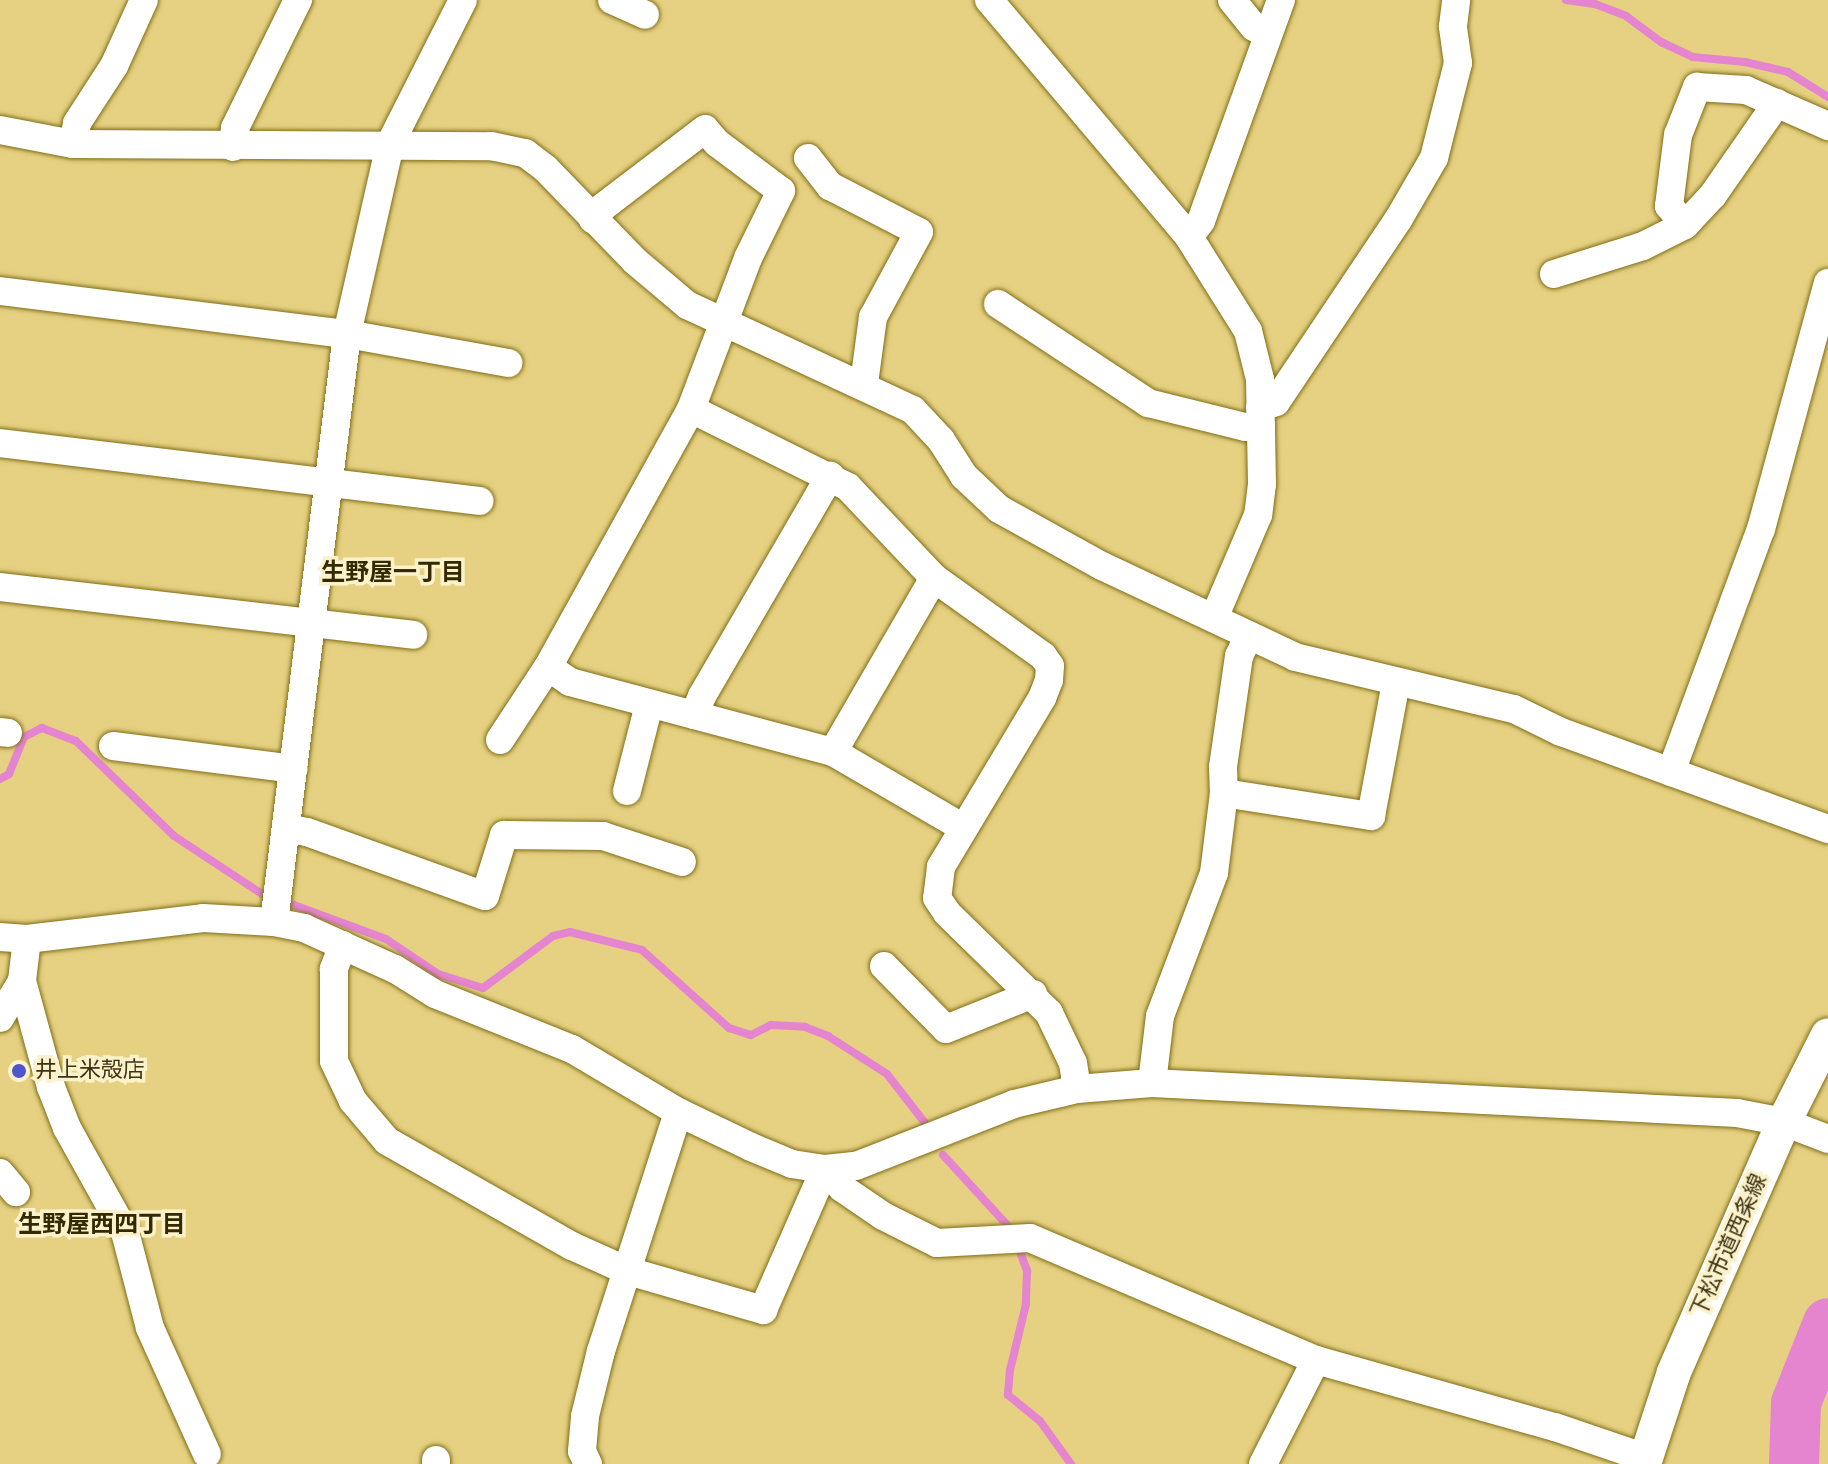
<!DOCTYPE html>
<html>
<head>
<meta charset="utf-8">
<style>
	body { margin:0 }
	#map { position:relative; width:1828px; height:1464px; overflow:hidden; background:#e5d181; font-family:"Nunito Sans","Noto Sans JP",sans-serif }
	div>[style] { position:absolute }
	.stream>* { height:8px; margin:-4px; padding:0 4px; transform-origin:4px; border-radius:4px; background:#e584cf }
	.river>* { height:50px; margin:-25px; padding:0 25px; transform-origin:25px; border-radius:25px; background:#e584cf }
	.roads { filter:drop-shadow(0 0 2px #816e18) drop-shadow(0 0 2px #816e18) }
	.minor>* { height:28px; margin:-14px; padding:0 14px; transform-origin:14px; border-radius:14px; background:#fff }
	.tertiary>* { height:34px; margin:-17px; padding:0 17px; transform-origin:17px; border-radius:17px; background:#fff }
	.dots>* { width:22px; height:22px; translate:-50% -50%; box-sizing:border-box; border:4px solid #fbf2cb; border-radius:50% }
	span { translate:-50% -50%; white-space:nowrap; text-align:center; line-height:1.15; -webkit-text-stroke:7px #fbf2cb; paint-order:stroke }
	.poi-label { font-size:22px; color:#3b3312 }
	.left { translate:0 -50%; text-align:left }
	.street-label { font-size:22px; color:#3b3312 }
	.neighbourhood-label { font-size:24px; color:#342a00; font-weight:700 }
</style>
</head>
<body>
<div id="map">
	<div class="stream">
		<div style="left:1566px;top:0;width:29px;rotate:8deg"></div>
		<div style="left:1595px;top:4px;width:33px;rotate:21deg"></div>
		<div style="left:1626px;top:16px;width:44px;rotate:36.6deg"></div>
		<div style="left:1661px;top:42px;width:35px;rotate:25deg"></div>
		<div style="left:1693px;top:57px;width:52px;rotate:5.5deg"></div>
		<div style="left:1745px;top:62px;width:44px;rotate:13.1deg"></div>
		<div style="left:1788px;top:72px;width:47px;rotate:32deg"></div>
		<div style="left:0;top:779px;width:10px;rotate:-29deg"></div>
		<div style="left:9px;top:774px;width:40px;rotate:-68deg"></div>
		<div style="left:24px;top:737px;width:20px;rotate:-27deg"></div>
		<div style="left:42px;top:728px;width:36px;rotate:21deg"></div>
		<div style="left:76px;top:741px;width:136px;rotate:44.1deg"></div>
		<div style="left:174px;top:836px;width:105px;rotate:33.4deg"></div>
		<div style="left:294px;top:905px;width:98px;rotate:20.3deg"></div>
		<div style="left:386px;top:939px;width:63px;rotate:33.9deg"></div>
		<div style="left:438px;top:974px;width:47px;rotate:17.3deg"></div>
		<div style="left:483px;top:988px;width:87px;rotate:-36.6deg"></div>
		<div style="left:553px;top:936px;width:17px;rotate:-13deg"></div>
		<div style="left:570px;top:932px;width:74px;rotate:14deg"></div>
		<div style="left:642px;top:950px;width:117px;rotate:41.9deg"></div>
		<div style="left:729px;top:1028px;width:23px;rotate:18deg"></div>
		<div style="left:751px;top:1035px;width:22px;rotate:-27deg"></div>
		<div style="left:771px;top:1025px;width:34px;rotate:3deg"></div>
		<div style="left:805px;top:1027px;width:25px;rotate:21deg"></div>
		<div style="left:828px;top:1036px;width:70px;rotate:32.8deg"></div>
		<div style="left:887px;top:1074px;width:62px;rotate:52.2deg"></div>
		<div style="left:943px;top:1155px;width:98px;rotate:47.5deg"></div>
		<div style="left:1018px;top:1247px;width:26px;rotate:69deg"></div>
		<div style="left:1027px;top:1271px;width:33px;rotate:92deg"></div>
		<div style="left:1026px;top:1304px;width:68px;rotate:103.6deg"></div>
		<div style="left:1010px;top:1370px;width:25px;rotate:95deg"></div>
		<div style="left:1008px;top:1395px;width:41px;rotate:39.1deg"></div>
		<div style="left:1040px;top:1421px;width:53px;rotate:54.2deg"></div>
	</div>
	<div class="river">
		<div style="left:1794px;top:1464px;width:61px;rotate:-88.1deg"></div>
		<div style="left:1796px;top:1403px;width:86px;rotate:-68.2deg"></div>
	</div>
	<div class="roads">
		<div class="minor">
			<div style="left:612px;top:0;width:36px;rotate:24deg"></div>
			<div style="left:989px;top:0;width:310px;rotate:49.8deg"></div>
			<div style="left:1189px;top:237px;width:111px;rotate:57.9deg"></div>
			<div style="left:1248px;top:331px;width:49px;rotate:76deg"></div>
			<div style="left:1260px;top:379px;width:105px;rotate:88.9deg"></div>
			<div style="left:1262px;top:484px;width:31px;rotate:97deg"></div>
			<div style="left:1258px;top:515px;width:112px;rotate:113.1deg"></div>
			<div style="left:1232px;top:0;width:35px;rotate:51deg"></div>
			<div style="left:1254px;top:27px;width:15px;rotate:28deg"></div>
			<div style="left:0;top:130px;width:74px;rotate:10.9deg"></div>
			<div style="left:73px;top:144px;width:418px;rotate:0.3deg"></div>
			<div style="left:491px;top:146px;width:35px;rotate:12deg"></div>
			<div style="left:525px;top:153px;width:26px;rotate:37deg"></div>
			<div style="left:546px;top:169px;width:128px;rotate:45.9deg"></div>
			<div style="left:635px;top:261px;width:68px;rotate:40.2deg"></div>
			<div style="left:687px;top:305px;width:249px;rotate:24.9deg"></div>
			<div style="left:913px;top:410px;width:41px;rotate:47deg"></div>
			<div style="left:941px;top:440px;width:43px;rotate:57.4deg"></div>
			<div style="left:964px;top:476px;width:48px;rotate:43.3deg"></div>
			<div style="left:999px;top:509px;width:118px;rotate:29deg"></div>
			<div style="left:1102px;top:566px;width:213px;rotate:25.2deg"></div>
			<div style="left:1295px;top:657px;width:225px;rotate:13.4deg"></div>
			<div style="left:1514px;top:709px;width:52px;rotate:26.1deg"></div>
			<div style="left:1561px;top:732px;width:284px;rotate:20deg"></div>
			<div style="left:73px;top:144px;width:21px;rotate:-79deg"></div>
			<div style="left:77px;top:123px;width:68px;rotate:-57deg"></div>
			<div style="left:114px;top:66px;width:72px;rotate:-65.6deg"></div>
			<div style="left:233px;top:147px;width:19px;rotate:-84deg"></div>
			<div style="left:235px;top:128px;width:143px;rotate:-63.8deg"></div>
			<div style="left:808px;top:158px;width:36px;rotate:52deg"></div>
			<div style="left:830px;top:186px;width:100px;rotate:27.3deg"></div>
			<div style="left:919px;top:232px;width:97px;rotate:118.4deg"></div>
			<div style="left:873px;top:317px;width:68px;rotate:97.7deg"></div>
			<div style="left:1685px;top:225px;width:25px;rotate:-130deg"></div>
			<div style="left:1669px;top:206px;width:72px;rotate:-82.8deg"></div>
			<div style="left:1678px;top:135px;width:52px;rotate:-68.4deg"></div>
			<div style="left:1697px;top:87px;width:49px;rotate:3.5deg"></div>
			<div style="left:1746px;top:90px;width:90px;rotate:23.7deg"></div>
			<div style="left:1189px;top:237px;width:20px;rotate:-53deg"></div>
			<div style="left:1201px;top:221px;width:235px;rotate:-70.1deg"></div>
			<div style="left:1554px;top:274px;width:93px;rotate:-17.5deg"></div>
			<div style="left:1643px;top:246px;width:47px;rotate:-26.6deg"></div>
			<div style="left:1685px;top:225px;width:41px;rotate:-47deg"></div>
			<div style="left:1713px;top:195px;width:112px;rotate:-55.2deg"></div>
			<div style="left:0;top:291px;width:350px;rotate:7.1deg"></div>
			<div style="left:347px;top:334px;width:164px;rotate:10.2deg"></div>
			<div style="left:998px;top:304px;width:180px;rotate:33.4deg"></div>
			<div style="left:1148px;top:403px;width:100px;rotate:13.9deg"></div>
			<div style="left:1245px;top:427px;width:16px;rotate:-7deg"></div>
			<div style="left:1260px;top:408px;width:17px;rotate:-21deg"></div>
			<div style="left:1276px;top:402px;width:219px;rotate:-56.2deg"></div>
			<div style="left:1398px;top:220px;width:72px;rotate:-59.9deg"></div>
			<div style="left:1434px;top:158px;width:98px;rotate:-75.8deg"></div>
			<div style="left:1458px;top:63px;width:37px;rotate:-98deg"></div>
			<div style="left:1453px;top:26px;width:26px;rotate:-83deg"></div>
			<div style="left:691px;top:409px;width:175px;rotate:26.4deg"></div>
			<div style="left:848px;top:487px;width:125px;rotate:46.6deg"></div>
			<div style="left:934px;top:578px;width:134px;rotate:35.6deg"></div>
			<div style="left:1043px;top:656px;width:12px;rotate:55deg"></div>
			<div style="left:1050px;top:666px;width:14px;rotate:94deg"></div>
			<div style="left:1049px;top:680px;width:19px;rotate:111deg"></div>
			<div style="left:1042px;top:698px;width:197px;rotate:120.9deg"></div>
			<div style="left:941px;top:867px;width:31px;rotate:97deg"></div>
			<div style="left:937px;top:898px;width:18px;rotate:56deg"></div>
			<div style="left:947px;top:913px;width:143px;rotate:44.4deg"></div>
			<div style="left:1049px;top:1013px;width:55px;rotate:64.4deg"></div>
			<div style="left:1073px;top:1063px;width:26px;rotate:81deg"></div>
			<div style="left:0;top:443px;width:483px;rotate:6.9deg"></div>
			<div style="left:0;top:587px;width:416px;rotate:6.6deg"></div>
			<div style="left:1248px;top:637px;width:21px;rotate:115deg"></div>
			<div style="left:1239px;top:656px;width:112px;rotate:98.2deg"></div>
			<div style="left:1223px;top:767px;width:26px;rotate:88deg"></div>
			<div style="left:1224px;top:793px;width:149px;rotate:8.9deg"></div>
			<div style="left:1371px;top:816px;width:136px;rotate:-79.4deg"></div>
			<div style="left:548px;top:667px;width:27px;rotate:34deg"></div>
			<div style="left:570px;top:682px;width:272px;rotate:14.9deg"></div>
			<div style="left:833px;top:752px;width:149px;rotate:30.2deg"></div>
			<div style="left:694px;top:715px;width:21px;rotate:-67deg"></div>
			<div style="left:702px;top:696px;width:255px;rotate:-59.8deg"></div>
			<div style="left:0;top:732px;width:8px;rotate:7deg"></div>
			<div style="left:500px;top:740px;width:87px;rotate:-56.7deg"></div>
			<div style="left:548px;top:667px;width:295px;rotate:-61deg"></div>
			<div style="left:691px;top:409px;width:161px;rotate:-69.3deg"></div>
			<div style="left:748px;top:258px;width:75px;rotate:-63.8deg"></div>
			<div style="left:781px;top:191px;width:80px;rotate:-143.1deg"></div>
			<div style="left:717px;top:143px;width:18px;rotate:-131deg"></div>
			<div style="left:705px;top:129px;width:128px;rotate:142.6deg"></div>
			<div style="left:603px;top:207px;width:16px;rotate:130deg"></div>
			<div style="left:113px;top:746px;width:182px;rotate:7.2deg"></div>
			<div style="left:833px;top:752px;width:201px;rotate:-59.9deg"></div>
			<div style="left:1671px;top:772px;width:259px;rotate:-69.7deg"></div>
			<div style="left:1761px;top:529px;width:255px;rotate:-74.8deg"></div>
			<div style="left:627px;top:791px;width:89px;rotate:-75.7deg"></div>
			<div style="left:286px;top:828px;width:21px;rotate:11deg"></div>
			<div style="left:307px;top:832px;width:189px;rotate:19.8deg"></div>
			<div style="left:485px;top:896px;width:64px;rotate:-72.7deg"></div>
			<div style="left:504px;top:835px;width:99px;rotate:0.6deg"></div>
			<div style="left:603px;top:836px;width:83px;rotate:18.2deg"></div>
			<div style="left:274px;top:922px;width:593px;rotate:-82.92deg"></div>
			<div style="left:347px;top:334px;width:195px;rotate:-77.2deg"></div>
			<div style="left:390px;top:144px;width:161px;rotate:-63.1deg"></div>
			<div style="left:0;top:937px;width:27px;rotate:4deg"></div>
			<div style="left:27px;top:939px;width:177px;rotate:-6.8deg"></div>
			<div style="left:203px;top:918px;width:71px;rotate:3.2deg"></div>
			<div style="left:274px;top:922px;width:31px;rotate:11deg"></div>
			<div style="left:304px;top:928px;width:100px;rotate:24.3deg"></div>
			<div style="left:395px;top:969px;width:47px;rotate:32deg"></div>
			<div style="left:435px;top:994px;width:148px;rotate:21.9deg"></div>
			<div style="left:572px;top:1049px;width:123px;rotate:30.7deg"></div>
			<div style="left:678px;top:1112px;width:81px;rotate:25.6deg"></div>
			<div style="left:751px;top:1147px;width:44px;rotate:22.5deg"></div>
			<div style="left:792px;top:1164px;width:33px;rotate:9deg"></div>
			<div style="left:825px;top:1169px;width:31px;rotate:-6deg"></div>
			<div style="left:856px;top:1166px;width:170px;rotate:-21.4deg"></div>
			<div style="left:1014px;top:1104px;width:65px;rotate:-13.4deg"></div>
			<div style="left:1077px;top:1089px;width:75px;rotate:-4.6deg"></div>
			<div style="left:1152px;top:1083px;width:586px;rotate:2.94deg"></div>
			<div style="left:1737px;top:1113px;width:48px;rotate:10.8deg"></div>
			<div style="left:1784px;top:1122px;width:47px;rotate:21.1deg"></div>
			<div style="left:27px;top:939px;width:42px;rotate:96.8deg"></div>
			<div style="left:22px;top:981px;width:110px;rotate:74.7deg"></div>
			<div style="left:51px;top:1087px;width:44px;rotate:68.7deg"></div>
			<div style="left:67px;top:1128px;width:119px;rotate:60.9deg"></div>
			<div style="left:125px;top:1232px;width:99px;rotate:75.4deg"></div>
			<div style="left:150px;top:1328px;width:138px;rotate:65.7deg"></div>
			<div style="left:343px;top:945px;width:26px;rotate:111deg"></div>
			<div style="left:334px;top:969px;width:92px;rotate:90deg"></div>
			<div style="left:334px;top:1061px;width:44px;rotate:64.6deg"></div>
			<div style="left:353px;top:1101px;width:52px;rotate:49.6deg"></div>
			<div style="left:387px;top:1141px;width:213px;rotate:29.6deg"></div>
			<div style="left:572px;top:1246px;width:61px;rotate:24.1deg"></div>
			<div style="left:628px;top:1271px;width:141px;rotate:16.1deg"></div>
			<div style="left:763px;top:1310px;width:154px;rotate:-66.3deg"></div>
			<div style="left:825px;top:1169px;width:25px;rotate:48deg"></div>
			<div style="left:842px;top:1188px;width:50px;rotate:34.3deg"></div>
			<div style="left:883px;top:1216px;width:60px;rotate:26.6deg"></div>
			<div style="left:937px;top:1243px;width:93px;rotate:-3.1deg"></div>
			<div style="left:1030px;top:1238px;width:311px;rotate:23.1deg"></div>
			<div style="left:1316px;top:1360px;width:248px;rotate:15.7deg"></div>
			<div style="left:1555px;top:1427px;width:96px;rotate:18.8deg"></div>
			<div style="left:884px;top:966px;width:88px;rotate:45.5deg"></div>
			<div style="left:946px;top:1029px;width:94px;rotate:-21.9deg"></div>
			<div style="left:0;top:1018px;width:43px;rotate:-59.3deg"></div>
			<div style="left:1152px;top:1083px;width:67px;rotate:-83.2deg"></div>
			<div style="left:1160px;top:1016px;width:153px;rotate:-69.3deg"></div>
			<div style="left:1214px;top:873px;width:81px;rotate:-82.9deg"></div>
			<div style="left:0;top:1173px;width:25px;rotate:50deg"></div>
			<div style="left:436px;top:1460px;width:4px;rotate:90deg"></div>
			<div style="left:588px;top:1464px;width:14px;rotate:-115deg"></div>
			<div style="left:582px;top:1451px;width:35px;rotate:-85deg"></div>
			<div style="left:585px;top:1416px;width:67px;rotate:-76.2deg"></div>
			<div style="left:601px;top:1351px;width:251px;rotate:-72.1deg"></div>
			<div style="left:1263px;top:1464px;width:117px;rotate:-63deg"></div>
		</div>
		<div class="tertiary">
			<div style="left:1644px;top:1464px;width:97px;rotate:-71.9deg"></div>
			<div style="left:1674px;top:1372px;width:273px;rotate:-66.3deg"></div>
			<div style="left:1784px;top:1122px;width:97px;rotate:-63.2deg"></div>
		</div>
	</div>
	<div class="dots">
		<div style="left:19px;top:1071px;background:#4f56cc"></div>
	</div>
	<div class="poi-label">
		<span class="left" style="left:35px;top:1071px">井上米殻店</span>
	</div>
	<div class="street-label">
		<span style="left:1729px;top:1246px;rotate:-66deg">下松市道西条線</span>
	</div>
	<div class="neighbourhood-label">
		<span style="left:393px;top:573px">生野屋一丁目</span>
		<span style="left:102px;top:1225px">生野屋西四丁目</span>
	</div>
</div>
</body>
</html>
